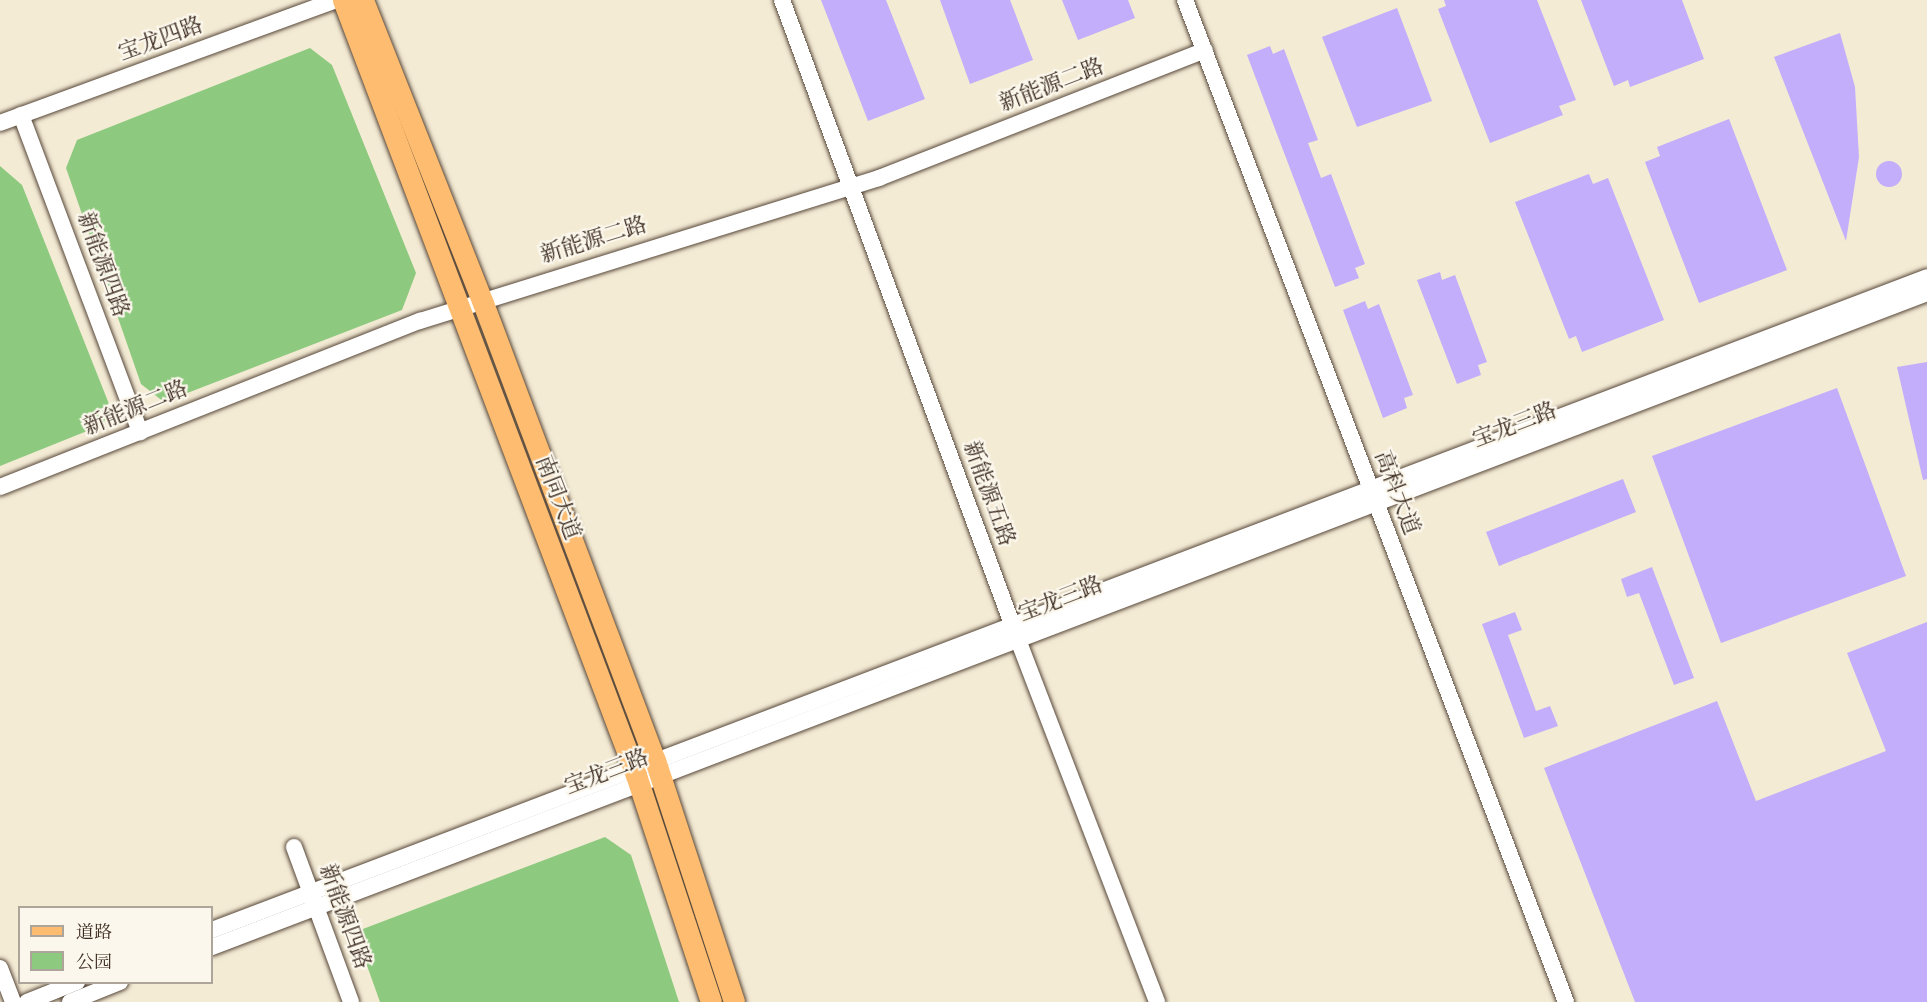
<!DOCTYPE html>
<html>
<head>
<meta charset="utf-8">
<style>
	body { margin:0 }
	#map { position:relative; width:1927px; height:1002px; overflow:hidden; background:#f4ebd5; font-family:"IM FELL English","Noto Serif SC",serif }
	div>[style] { position:absolute }
	.green>* { inset:0; background:#8dc97f }
	.building>* { inset:0; background:#c2aefa }
	.round { border-radius:50% }
	.roads { filter:drop-shadow(0 0 2px #574739) drop-shadow(0 0 2px #574739) }
	.minor>* { height:16px; margin:-8px; padding:0 8px; transform-origin:8px; border-radius:8px; background:#fff }
	.major>* { height:21px; margin:-10.5px; padding:0 10.5px; transform-origin:10.5px; border-radius:10.5px; background:#fdbc6f }
	span { translate:-50% -50%; white-space:nowrap; text-align:center; line-height:1.15; -webkit-text-stroke:4.5px #fbf7ec; paint-order:stroke }
	.street-label { font-size:22px; color:#3b2a1e }
	.legend { position:absolute; left:18px; top:906px; width:195px; height:78px; box-sizing:border-box; background:#fbf7ec; border:2px solid #aea59a; margin:0; padding:8px 10px; list-style:none; font-size:18px; color:#3b2a1e }
	.legend li { display:flex; align-items:center; gap:12px; height:30px }
	.legend b { width:30px; border:2px solid #aea59a }
</style>
</head>
<body>
<div id="map">
	<div class="green">
		<div style="clip-path:polygon(310px 48px,332px 65px,416px 273px,402px 310px,164px 402px,141px 384px,66px 168px,77px 140px)"></div>
		<div style="clip-path:polygon(0 166px,22px 185px,111px 409px,102px 425px,0 466px)"></div>
		<div style="clip-path:polygon(605px 837px,631px 855px,679px 1002px,380px 1002px,355px 932px)"></div>
	</div>
	<div class="building">
		<div style="clip-path:polygon(821px 0,886px 0,925px 99px,868px 121px)"></div>
		<div style="clip-path:polygon(940px 0,1010px 0,1033px 60px,970px 84px)"></div>
		<div style="clip-path:polygon(1062px 0,1128px 0,1135px 18px,1078px 40px)"></div>
		<div style="clip-path:polygon(1444px 0,1537px 0,1576px 100px,1559px 106px,1563px 115px,1490px 143px,1438px 9px,1446px 6px)"></div>
		<div style="clip-path:polygon(1581px 0,1682px 0,1704px 59px,1630px 87px,1628px 80px,1614px 86px)"></div>
		<div style="clip-path:polygon(1397px 8px,1432px 101px,1357px 127px,1322px 37px)"></div>
		<div style="clip-path:polygon(1840px 33px,1855px 87px,1859px 157px,1846px 241px,1774px 57px)"></div>
		<div style="clip-path:polygon(1270px 46px,1273px 54px,1284px 49px,1318px 140px,1308px 143px,1321px 178px,1331px 174px,1365px 264px,1355px 268px,1359px 278px,1335px 287px,1247px 55px)"></div>
		<div style="clip-path:polygon(1729px 119px,1787px 270px,1699px 303px,1645px 162px,1660px 156px,1657px 147px)"></div>
		<div class="round" style="left:1876px;top:161px;width:26px;height:26px"></div>
		<div style="clip-path:polygon(1589px 174px,1593px 184px,1608px 178px,1664px 320px,1582px 352px,1576px 336px,1569px 339px,1515px 202px)"></div>
		<div style="clip-path:polygon(1440px 272px,1442px 280px,1455px 275px,1487px 362px,1478px 365px,1481px 375px,1457px 384px,1417px 280px)"></div>
		<div style="clip-path:polygon(1365px 301px,1368px 309px,1379px 304px,1413px 395px,1404px 398px,1407px 408px,1383px 418px,1343px 310px)"></div>
		<div style="clip-path:polygon(1927px 362px,1927px 479px,1923px 480px,1897px 367px)"></div>
		<div style="clip-path:polygon(1837px 388px,1906px 576px,1721px 643px,1652px 456px)"></div>
		<div style="clip-path:polygon(1623px 479px,1636px 512px,1499px 566px,1486px 532px)"></div>
		<div style="clip-path:polygon(1652px 567px,1694px 678px,1674px 685px,1639px 593px,1627px 597px,1621px 579px)"></div>
		<div style="clip-path:polygon(1515px 612px,1522px 630px,1508px 635px,1536px 711px,1550px 706px,1558px 726px,1524px 738px,1482px 624px)"></div>
		<div style="clip-path:polygon(1927px 622px,1927px 1002px,1635px 1002px,1544px 768px,1717px 701px,1756px 801px,1886px 751px,1847px 653px)"></div>
	</div>
	<div class="roads">
		<div class="minor">
			<div style="left:782px;top:0;width:665px;rotate:69.77deg"></div>
			<div style="left:1012px;top:624px;width:405px;rotate:69deg"></div>
			<div style="left:1185px;top:0;width:1072px;rotate:69.18deg"></div>
			<div style="left:21px;top:115px;width:339px;rotate:69.4deg"></div>
			<div style="left:0;top:123px;width:359px;rotate:-20.1deg"></div>
			<div style="left:0;top:487px;width:452px;rotate:-21.6deg"></div>
			<div style="left:420px;top:321px;width:481px;rotate:-17.3deg"></div>
			<div style="left:879px;top:178px;width:350px;rotate:-21.4deg"></div>
			<div style="left:294px;top:847px;width:165px;rotate:69.8deg"></div>
			<div style="left:212px;top:930px;width:1835px;rotate:-20.84deg"></div>
			<div style="left:212px;top:947px;width:1835px;rotate:-20.87deg"></div>
			<div style="left:0;top:968px;width:36px;rotate:69deg"></div>
			<div style="left:27px;top:1002px;width:54px;rotate:-21.8deg"></div>
			<div style="left:70px;top:1002px;width:54px;rotate:-21.8deg"></div>
		</div>
		<div class="major">
			<div style="left:343px;top:0;width:829px;rotate:69.29deg"></div>
			<div style="left:636px;top:775px;width:239px;rotate:71.7deg"></div>
			<div style="left:363px;top:0;width:326px;rotate:68.4deg"></div>
			<div style="left:483px;top:303px;width:488px;rotate:69.4deg"></div>
			<div style="left:655px;top:760px;width:255px;rotate:71.9deg"></div>
		</div>
	</div>
	<div class="street-label">
		<span style="left:161px;top:40px;rotate:-20deg">宝龙四路</span>
		<span style="left:1052px;top:86px;rotate:-21deg">新能源二路</span>
		<span style="left:594px;top:241px;rotate:-17deg">新能源二路</span>
		<span style="left:102px;top:265px;rotate:70deg">新能源四路</span>
		<span style="left:136px;top:409px;rotate:-22deg">新能源二路</span>
		<span style="left:1515px;top:426px;rotate:-21deg">宝龙三路</span>
		<span style="left:1396px;top:493px;rotate:69deg">高科大道</span>
		<span style="left:988px;top:494px;rotate:70deg">新能源五路</span>
		<span style="left:557px;top:498px;rotate:69deg">南同大道</span>
		<span style="left:1061px;top:600px;rotate:-21deg">宝龙三路</span>
		<span style="left:607px;top:773px;rotate:-21deg">宝龙三路</span>
		<span style="left:344px;top:917px;rotate:70deg">新能源四路</span>
	</div>
	<ul class="legend">
	<li><b style="height:8px;background:#fdbc6f"></b>道路</li>
	<li><b style="height:16px;background:#8dc97f"></b>公园</li>
	</ul>
</div>
</body>
</html>
